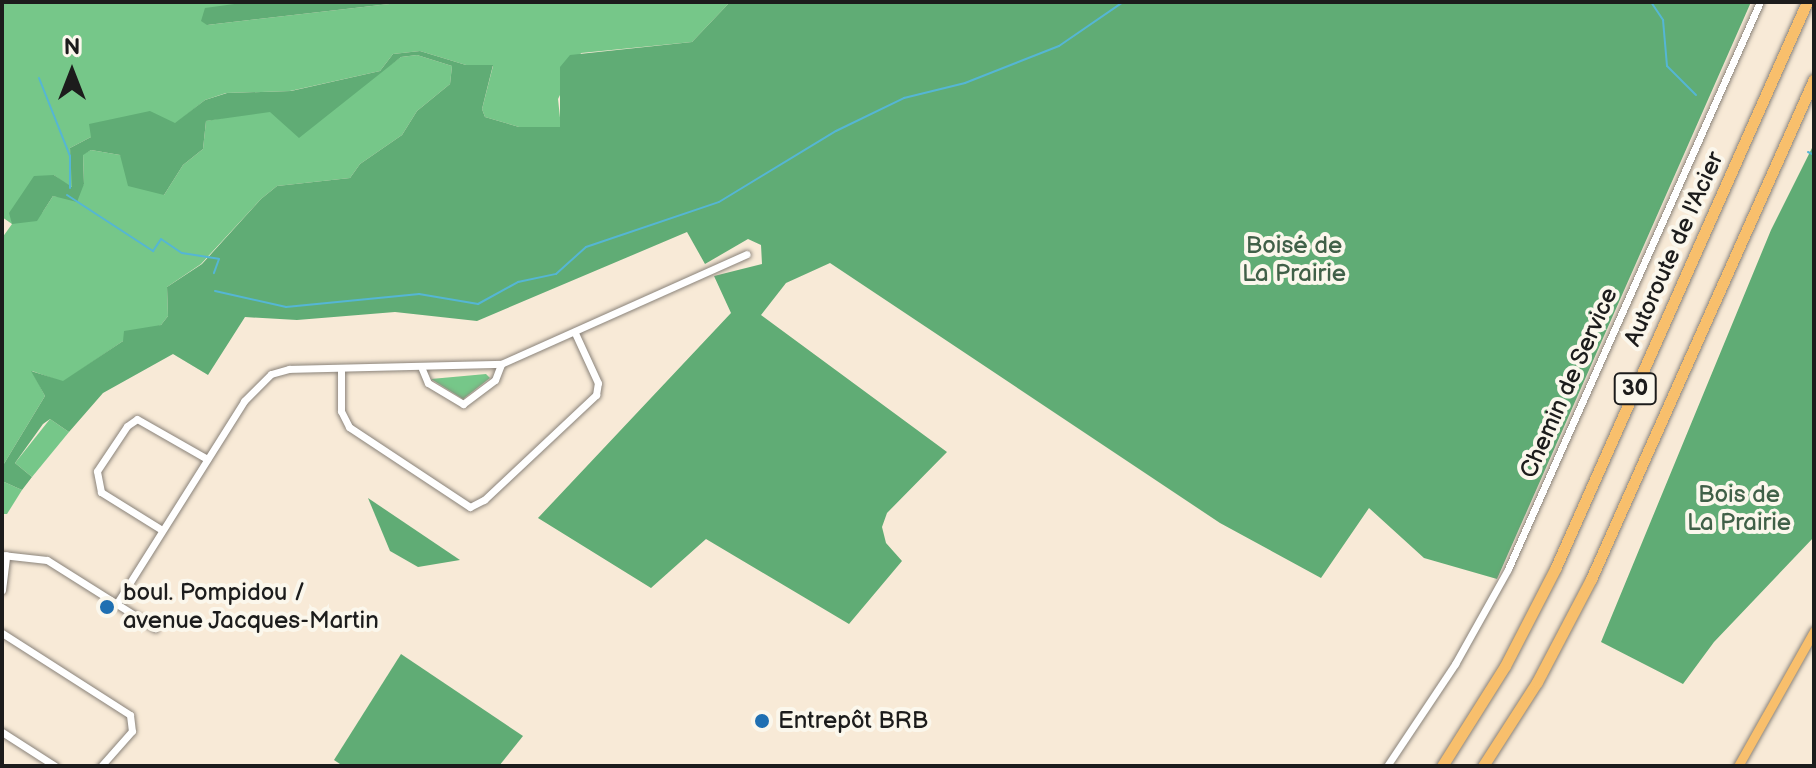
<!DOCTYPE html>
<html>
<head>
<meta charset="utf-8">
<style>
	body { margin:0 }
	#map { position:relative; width:1816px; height:768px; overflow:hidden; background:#f8ead7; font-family:"Balsamiq Sans",sans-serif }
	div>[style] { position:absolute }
	.green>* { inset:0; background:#76c789 }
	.forest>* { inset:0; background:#60ac75 }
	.stream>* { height:2px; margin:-1px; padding:0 1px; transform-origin:1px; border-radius:1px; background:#55b6d4 }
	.roads { filter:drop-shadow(0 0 2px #8a837a) drop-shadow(0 0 2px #8a837a) }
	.minor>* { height:7px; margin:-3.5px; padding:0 3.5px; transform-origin:3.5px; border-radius:3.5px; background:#fff }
	.major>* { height:9px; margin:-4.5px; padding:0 4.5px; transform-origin:4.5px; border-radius:4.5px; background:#f8bf6c }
	.highway>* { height:11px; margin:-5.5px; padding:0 5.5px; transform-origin:5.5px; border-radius:5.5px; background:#f8bf6c }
	.dots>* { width:22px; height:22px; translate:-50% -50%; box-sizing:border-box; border:4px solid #fbf7ec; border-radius:50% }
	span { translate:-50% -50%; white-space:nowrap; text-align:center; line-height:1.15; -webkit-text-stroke:8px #fbf7ec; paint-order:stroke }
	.shield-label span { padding:2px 6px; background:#fbf7ec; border:2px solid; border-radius:6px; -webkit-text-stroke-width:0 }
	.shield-label { font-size:22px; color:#1c1c1c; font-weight:700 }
	.park-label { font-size:24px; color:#406048 }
	.street-label { font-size:24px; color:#1c1c1c }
	.poi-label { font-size:24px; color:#1c1c1c }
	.left { translate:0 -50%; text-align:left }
	.frame { position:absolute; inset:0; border:4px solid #1c1c1c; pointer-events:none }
	.north { position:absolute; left:32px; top:32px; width:80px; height:80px; -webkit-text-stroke:6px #fbf7ec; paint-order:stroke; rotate:0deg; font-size:22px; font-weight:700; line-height:32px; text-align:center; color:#1c1c1c }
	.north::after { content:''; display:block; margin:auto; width:28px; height:36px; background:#1c1c1c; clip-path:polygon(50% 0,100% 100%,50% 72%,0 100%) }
</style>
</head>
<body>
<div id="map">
	<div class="green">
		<div style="clip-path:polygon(2px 2px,249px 2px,207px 25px,407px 2px,730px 2px,692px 42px,581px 53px,558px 99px,561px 127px,519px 127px,485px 117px,482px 109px,493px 66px,466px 65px,420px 51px,393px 54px,380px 71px,290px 91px,226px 93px,205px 100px,175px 124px,91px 137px,70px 148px,75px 180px,71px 188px,54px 175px,42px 213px,53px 196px,68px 198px,84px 184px,83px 154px,91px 150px,120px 155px,164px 195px,183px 165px,203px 149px,206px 121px,348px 95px,401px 57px,417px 55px,452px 66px,450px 84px,417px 111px,402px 135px,360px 164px,350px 178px,277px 186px,261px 199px,201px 264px,167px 287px,168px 316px,161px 325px,123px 341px,63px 382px,32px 371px,45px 396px,2px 467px,2px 238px,12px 224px,2px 217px)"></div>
		<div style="clip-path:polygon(486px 374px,490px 378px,463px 399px,431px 379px)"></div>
		<div style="clip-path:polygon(50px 419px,69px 432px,32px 477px,15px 463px)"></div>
		<div style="clip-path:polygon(2px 481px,22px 490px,7px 514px,2px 514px)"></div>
	</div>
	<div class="forest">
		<div style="clip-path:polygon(249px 2px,407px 2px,207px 25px,201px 21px,205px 8px)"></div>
		<div style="clip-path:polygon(730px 2px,1751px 2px,1497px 579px,1424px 558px,1369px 508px,1321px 578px,1220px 523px,830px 263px,786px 283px,761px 315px,947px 452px,887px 513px,882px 527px,886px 543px,902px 561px,849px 624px,706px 539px,651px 588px,538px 518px,731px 313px,714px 276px,762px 264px,761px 245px,748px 239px,705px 264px,687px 232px,477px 321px,395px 312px,297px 320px,245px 317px,208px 375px,173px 354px,103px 393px,69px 432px,50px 419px,43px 424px,15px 463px,32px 477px,22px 490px,2px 481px,2px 467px,45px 396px,31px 371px,63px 381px,123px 341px,124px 331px,161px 325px,168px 316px,167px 287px,202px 264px,261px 199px,277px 186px,350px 178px,360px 164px,402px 135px,417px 111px,450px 84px,452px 66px,417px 55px,401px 57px,299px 138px,270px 112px,206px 121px,203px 149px,183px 165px,164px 195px,128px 186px,120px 155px,91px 150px,83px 155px,84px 184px,77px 202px,53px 196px,37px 221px,12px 224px,9px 213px,34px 176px,54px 175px,72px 187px,70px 148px,91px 137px,89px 124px,150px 111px,175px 123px,205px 100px,227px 93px,291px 91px,380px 71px,393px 54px,420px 51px,466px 65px,493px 65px,482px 109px,485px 117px,519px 127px,560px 127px,560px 67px,570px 55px,692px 42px)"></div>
		<div style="clip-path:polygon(1814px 144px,1814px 537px,1714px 642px,1683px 684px,1601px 642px,1771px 230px)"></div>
		<div style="clip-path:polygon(368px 498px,460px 560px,418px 567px,390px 551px)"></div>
		<div style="clip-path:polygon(401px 654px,523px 736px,499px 766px,343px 766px,334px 760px)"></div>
	</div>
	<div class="stream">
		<div style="left:1651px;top:2px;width:22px;rotate:56deg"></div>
		<div style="left:1663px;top:20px;width:46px;rotate:85deg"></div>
		<div style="left:1667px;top:66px;width:41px;rotate:45deg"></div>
		<div style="left:39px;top:78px;width:84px;rotate:68.3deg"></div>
		<div style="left:70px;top:156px;width:32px;rotate:90deg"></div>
		<div style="left:1808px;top:152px;width:7px;rotate:27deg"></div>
		<div style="left:67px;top:195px;width:103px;rotate:33.1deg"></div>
		<div style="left:153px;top:251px;width:14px;rotate:-56deg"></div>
		<div style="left:161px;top:239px;width:25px;rotate:34deg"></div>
		<div style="left:182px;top:253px;width:37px;rotate:9deg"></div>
		<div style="left:219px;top:259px;width:15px;rotate:110deg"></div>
		<div style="left:215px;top:291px;width:73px;rotate:12.7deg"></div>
		<div style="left:286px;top:307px;width:134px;rotate:-5.6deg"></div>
		<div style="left:419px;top:294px;width:60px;rotate:9.6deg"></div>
		<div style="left:478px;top:304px;width:46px;rotate:-28.8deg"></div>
		<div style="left:518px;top:282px;width:39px;rotate:-12deg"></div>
		<div style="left:556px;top:274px;width:40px;rotate:-42deg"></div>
		<div style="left:586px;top:247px;width:140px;rotate:-18.7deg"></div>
		<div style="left:719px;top:202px;width:137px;rotate:-31.3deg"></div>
		<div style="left:836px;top:131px;width:76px;rotate:-25.9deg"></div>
		<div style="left:904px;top:98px;width:63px;rotate:-13.8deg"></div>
		<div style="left:965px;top:83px;width:101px;rotate:-21.5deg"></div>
		<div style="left:1059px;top:46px;width:78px;rotate:-34.5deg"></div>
	</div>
	<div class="roads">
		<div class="minor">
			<div style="left:341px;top:369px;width:42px;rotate:90deg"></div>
			<div style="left:341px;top:411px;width:18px;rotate:63deg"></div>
			<div style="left:349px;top:427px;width:145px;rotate:33.5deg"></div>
			<div style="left:470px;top:507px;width:16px;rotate:-27deg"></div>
			<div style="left:484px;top:500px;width:154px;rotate:-43.2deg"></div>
			<div style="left:596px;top:395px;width:12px;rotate:-81deg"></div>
			<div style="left:598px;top:383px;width:55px;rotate:-114.7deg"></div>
			<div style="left:422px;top:369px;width:15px;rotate:67deg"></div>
			<div style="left:428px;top:383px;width:41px;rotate:31deg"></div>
			<div style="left:463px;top:404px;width:40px;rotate:-37deg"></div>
			<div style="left:495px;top:380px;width:17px;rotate:-69deg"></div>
			<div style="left:162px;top:530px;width:72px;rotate:-148.1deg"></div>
			<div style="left:101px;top:492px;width:21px;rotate:-101deg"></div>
			<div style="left:97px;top:471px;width:54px;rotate:-56.3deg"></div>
			<div style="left:127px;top:426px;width:12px;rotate:-35deg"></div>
			<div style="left:137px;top:419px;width:81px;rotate:29.7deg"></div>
			<div style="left:2px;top:555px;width:45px;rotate:6.3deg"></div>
			<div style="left:47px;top:560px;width:128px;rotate:32.2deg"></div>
			<div style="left:2px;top:590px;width:35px;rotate:-83deg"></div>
			<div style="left:117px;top:603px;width:239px;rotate:-57.8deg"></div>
			<div style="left:244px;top:401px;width:38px;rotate:-45deg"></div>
			<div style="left:271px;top:374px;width:19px;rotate:-16deg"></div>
			<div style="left:289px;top:369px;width:212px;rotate:-1.4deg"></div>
			<div style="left:501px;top:364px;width:269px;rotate:-24.1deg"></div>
			<div style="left:2px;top:633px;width:152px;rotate:32.6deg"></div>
			<div style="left:130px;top:715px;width:16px;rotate:83deg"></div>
			<div style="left:132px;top:731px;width:47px;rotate:131.5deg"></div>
			<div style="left:2px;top:732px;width:63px;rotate:32.7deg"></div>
			<div style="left:1387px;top:766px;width:123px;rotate:-56.3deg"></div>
			<div style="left:1455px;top:664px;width:109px;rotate:-60.8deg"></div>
			<div style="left:1508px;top:569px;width:620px;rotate:-66.04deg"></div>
		</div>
		<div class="major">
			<div style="left:1738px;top:766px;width:155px;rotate:-60.6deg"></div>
		</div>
		<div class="highway">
			<div style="left:1442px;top:766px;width:118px;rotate:-57.8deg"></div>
			<div style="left:1505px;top:666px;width:111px;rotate:-62.7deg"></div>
			<div style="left:1556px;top:567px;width:618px;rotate:-66.05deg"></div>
			<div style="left:1483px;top:766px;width:100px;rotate:-57.3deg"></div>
			<div style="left:1537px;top:682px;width:116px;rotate:-62.3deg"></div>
			<div style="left:1591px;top:579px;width:547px;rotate:-65.96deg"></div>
		</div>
	</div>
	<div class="dots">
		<div style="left:107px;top:607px;background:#1f6fb2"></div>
		<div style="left:762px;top:721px;background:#1f6fb2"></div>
	</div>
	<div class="shield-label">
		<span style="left:1635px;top:389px">30</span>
	</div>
	<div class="park-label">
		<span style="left:1294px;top:260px">Boisé de<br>La Prairie</span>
		<span style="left:1739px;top:509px">Bois de<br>La Prairie</span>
	</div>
	<div class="street-label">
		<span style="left:1674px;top:249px;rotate:-66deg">Autoroute de l'Acier</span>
		<span style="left:1569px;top:383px;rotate:-66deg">Chemin de Service</span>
	</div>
	<div class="poi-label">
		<span class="left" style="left:123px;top:607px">boul. Pompidou /<br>avenue Jacques-Martin</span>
		<span class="left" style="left:778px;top:721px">Entrepôt BRB</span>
	</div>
	<div class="frame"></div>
	<div class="north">N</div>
</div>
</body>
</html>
